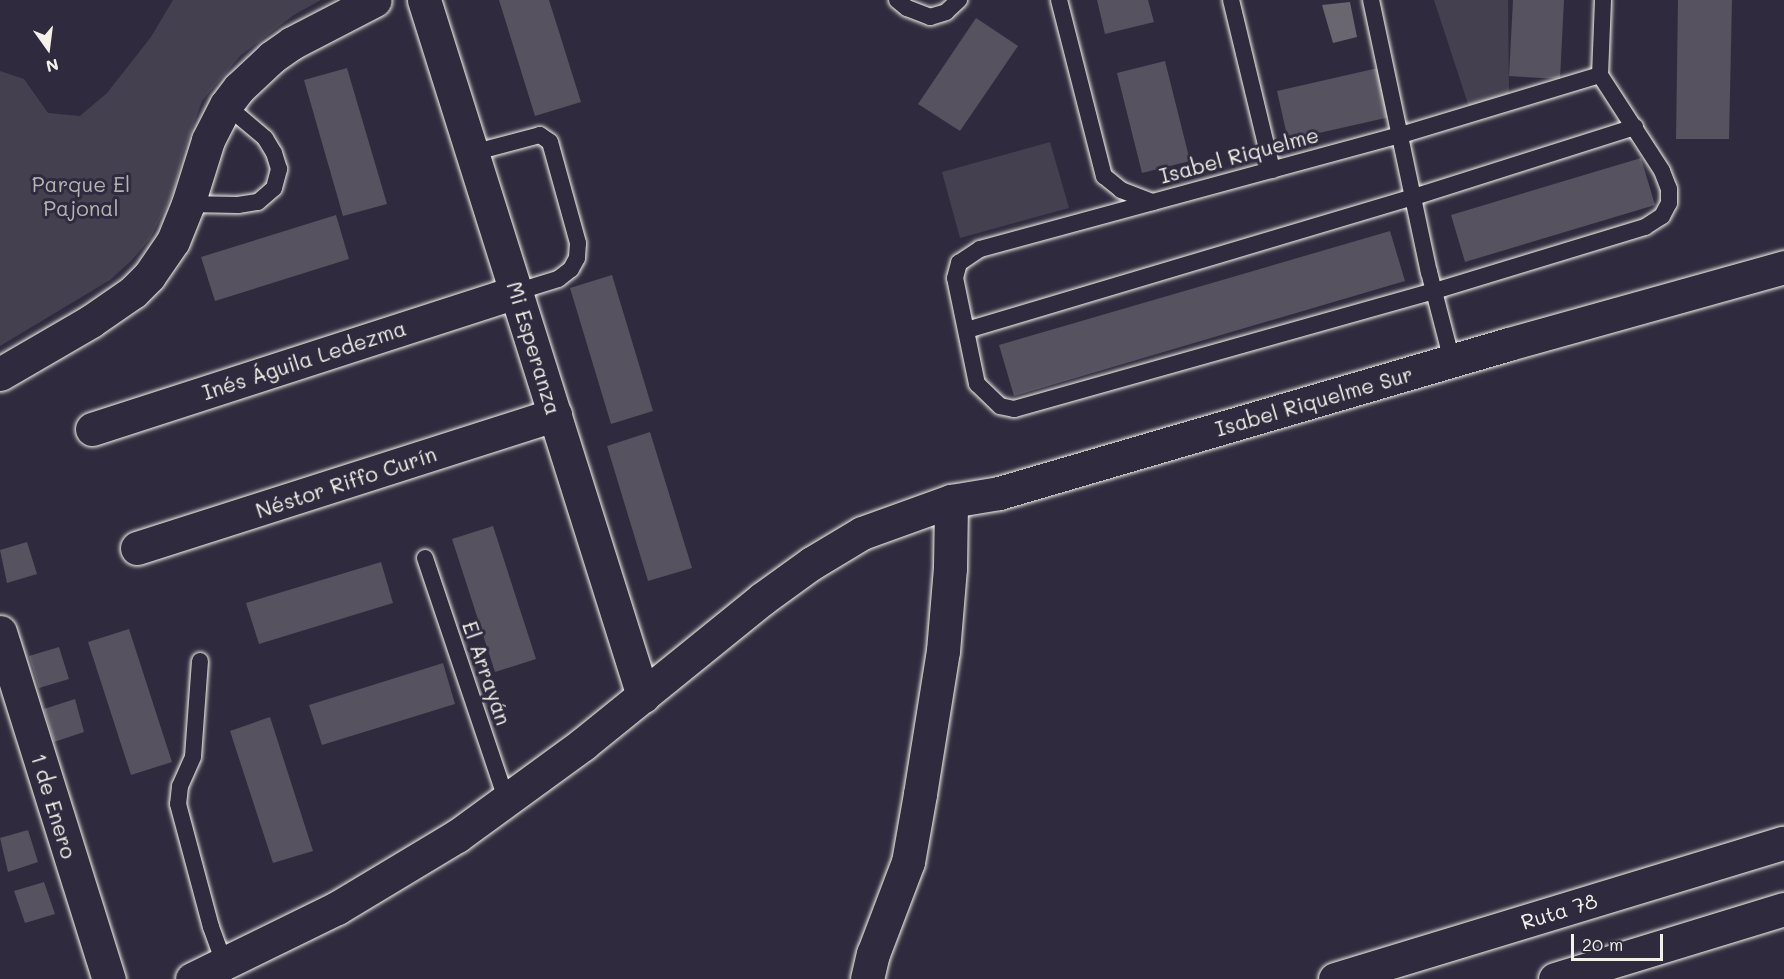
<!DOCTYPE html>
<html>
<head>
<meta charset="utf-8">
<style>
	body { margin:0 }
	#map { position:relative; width:1784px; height:979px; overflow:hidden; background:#2f2a3d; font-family:Mali,sans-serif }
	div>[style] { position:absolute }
	.green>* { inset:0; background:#454050 }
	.water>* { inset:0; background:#6a6670 }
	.building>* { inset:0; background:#56525f }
	.roads { filter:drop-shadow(0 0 2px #f4f1e8) drop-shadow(0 0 2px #f4f1e8) }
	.lane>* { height:16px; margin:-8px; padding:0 8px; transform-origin:8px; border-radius:8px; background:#2f2a3d }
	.street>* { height:33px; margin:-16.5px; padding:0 16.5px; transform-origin:16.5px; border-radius:16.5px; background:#2f2a3d }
	.highway>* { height:33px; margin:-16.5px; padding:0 16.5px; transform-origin:16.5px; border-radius:16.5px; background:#2f2a3d }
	span { translate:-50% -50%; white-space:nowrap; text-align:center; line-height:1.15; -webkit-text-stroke:6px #2f2a3d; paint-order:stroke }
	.street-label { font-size:21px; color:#f4f1e8 }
	.park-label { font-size:21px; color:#b7b3b3 }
	.north { position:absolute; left:18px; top:18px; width:60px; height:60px; -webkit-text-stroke:4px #2f2a3d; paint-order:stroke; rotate:166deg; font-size:16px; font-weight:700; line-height:24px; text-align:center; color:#f4f1e8 }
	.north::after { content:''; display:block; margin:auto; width:21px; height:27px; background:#f4f1e8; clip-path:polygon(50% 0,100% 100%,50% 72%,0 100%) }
	.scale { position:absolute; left:1571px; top:934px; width:92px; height:27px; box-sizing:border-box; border:3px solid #f4f1e8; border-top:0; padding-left:8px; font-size:18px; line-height:21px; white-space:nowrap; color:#f4f1e8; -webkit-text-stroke:4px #2f2a3d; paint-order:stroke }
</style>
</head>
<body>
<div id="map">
	<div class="green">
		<div style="clip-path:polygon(173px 0,321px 0,294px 15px,241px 55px,202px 101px,182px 156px,174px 191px,150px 239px,131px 261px,110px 280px,0 346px,0 71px,24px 79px,48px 113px,80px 116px,107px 93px,151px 37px)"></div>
		<div style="clip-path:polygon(1434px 0,1508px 0,1509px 95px,1469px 107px)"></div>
		<div style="clip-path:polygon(1050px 142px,1069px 208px,960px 238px,942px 172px)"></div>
	</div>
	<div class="water">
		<div style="clip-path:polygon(1350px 2px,1357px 37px,1333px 43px,1322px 5px)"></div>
	</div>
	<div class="building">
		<div style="clip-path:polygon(499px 0,549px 0,581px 102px,535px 116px)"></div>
		<div style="clip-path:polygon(1097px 0,1148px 0,1154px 22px,1105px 34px)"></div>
		<div style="clip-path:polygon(1513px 0,1564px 0,1560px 79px,1509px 76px)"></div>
		<div style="clip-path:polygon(1678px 0,1732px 0,1729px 139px,1676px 139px)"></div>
		<div style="clip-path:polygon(976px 18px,1018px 46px,960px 131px,918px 104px)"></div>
		<div style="clip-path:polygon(1165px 61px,1190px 161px,1142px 173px,1117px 73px)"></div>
		<div style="clip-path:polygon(347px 68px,387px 204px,343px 216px,304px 80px)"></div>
		<div style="clip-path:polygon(1378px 68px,1390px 117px,1288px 140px,1277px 91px)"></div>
		<div style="clip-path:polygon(1641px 158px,1655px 205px,1465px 262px,1451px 215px)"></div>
		<div style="clip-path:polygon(336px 215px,349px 259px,215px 301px,201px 257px)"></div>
		<div style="clip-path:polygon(1390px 231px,1405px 281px,1014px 396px,999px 345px)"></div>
		<div style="clip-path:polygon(612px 275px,653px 411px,611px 424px,570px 288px)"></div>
		<div style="clip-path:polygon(650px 432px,692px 568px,648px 581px,607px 446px)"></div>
		<div style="clip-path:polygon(493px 526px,536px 659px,495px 672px,452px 539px)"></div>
		<div style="clip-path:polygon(27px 542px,37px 574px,7px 583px,0 550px)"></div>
		<div style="clip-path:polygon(381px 562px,393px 603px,259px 644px,246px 603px)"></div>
		<div style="clip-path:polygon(129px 629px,172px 762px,131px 775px,88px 642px)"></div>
		<div style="clip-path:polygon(59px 647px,69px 679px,39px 688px,29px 656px)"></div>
		<div style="clip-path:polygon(443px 663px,455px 704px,322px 745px,309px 705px)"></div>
		<div style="clip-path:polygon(75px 699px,84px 732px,54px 742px,44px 709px)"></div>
		<div style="clip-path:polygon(270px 717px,313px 851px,273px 863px,230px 731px)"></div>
		<div style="clip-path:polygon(28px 830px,38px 862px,8px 872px,0 838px)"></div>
		<div style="clip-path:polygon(44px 882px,55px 914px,25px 923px,14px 891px)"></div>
	</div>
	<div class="roads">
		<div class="lane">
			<div style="left:897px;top:0;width:13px;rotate:39deg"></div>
			<div style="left:907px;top:8px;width:25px;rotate:21deg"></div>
			<div style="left:930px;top:17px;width:17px;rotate:-17deg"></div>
			<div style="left:946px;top:12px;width:18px;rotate:-43deg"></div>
			<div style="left:1059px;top:0;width:182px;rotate:75.7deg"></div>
			<div style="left:1104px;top:176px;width:22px;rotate:39deg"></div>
			<div style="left:1121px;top:190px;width:34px;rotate:21deg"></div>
			<div style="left:1231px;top:0;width:175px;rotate:76.4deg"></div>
			<div style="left:1371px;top:0;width:278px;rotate:78deg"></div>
			<div style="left:1429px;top:272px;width:92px;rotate:75.5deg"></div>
			<div style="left:1600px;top:75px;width:114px;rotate:57.1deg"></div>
			<div style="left:1662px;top:171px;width:19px;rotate:69deg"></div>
			<div style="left:1669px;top:189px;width:14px;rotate:90deg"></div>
			<div style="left:1669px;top:203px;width:15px;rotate:118deg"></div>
			<div style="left:1662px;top:216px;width:20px;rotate:147deg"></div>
			<div style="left:1645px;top:227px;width:220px;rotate:163.1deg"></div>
			<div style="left:1434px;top:291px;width:436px;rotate:164.3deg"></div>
			<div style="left:1014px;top:409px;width:14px;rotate:-168deg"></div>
			<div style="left:1000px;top:406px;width:32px;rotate:-136deg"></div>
			<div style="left:977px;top:384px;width:108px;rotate:-101.7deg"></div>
			<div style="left:955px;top:278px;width:16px;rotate:-75deg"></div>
			<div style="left:959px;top:263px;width:25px;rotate:-34deg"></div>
			<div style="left:980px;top:249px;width:436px;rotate:-15.2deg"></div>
			<div style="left:1401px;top:135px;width:208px;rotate:-16.8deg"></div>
			<div style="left:1600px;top:75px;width:75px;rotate:-87.7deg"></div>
			<div style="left:472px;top:153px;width:70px;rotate:-14.8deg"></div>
			<div style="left:540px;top:135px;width:12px;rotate:35deg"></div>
			<div style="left:550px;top:142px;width:105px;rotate:74.5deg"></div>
			<div style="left:578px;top:243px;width:15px;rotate:94deg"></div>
			<div style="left:577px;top:258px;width:13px;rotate:119deg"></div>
			<div style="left:571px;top:269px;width:16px;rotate:142deg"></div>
			<div style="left:558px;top:279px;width:44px;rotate:162.8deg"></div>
			<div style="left:188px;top:204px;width:50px;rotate:1.1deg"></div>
			<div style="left:238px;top:205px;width:20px;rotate:-9deg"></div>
			<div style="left:258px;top:202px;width:21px;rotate:-41deg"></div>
			<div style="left:274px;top:188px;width:20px;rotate:-75deg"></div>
			<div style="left:279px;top:169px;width:17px;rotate:-107deg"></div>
			<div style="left:274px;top:153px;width:17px;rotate:-121deg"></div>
			<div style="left:265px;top:138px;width:51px;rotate:-139.8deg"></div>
			<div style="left:967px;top:330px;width:466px;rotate:-16.6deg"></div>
			<div style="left:1414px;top:197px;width:232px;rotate:-17.6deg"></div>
			<div style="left:425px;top:558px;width:256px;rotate:71.4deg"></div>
			<div style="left:200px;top:661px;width:96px;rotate:94.2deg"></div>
			<div style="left:193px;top:757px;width:32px;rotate:114deg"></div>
			<div style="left:180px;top:786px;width:18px;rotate:96deg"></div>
			<div style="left:178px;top:804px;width:127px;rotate:75deg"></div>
			<div style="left:211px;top:927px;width:38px;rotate:70deg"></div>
		</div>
		<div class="street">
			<div style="left:424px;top:0;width:730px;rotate:72.53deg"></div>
			<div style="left:0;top:374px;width:105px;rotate:-30.2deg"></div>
			<div style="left:91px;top:321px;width:51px;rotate:-34.6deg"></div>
			<div style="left:133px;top:292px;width:23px;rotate:-45deg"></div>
			<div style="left:149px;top:276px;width:42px;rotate:-55.6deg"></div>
			<div style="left:173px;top:241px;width:40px;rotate:-68deg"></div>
			<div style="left:188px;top:204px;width:67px;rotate:-72.6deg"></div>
			<div style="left:208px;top:140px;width:39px;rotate:-63deg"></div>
			<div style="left:226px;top:105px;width:21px;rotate:-53deg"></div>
			<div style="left:239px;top:88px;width:45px;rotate:-43.2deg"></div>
			<div style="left:272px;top:57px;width:24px;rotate:-35deg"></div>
			<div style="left:292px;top:43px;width:93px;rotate:-27.4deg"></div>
			<div style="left:92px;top:429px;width:446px;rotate:-17.9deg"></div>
			<div style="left:137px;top:548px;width:439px;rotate:-17.7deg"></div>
			<div style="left:0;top:632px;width:364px;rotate:72.6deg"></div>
			<div style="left:192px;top:979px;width:161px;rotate:-26.1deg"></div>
			<div style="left:337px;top:908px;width:140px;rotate:-31deg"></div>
			<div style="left:457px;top:836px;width:156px;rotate:-36.1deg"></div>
			<div style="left:583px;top:744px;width:230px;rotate:-39deg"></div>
			<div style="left:762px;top:599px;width:62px;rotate:-35.8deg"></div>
			<div style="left:812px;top:563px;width:58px;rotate:-31deg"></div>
			<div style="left:862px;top:533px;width:95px;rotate:-19.8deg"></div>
			<div style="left:951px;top:501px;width:49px;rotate:-9.5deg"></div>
			<div style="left:999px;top:493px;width:531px;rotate:-16.29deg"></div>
			<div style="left:1509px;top:344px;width:286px;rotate:-15.6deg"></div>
			<div style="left:867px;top:979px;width:26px;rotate:-77deg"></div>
			<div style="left:873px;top:954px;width:98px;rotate:-69.2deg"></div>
			<div style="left:908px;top:862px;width:69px;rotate:-80deg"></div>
			<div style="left:920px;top:794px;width:145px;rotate:-80.9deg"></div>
			<div style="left:943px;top:651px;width:83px;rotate:-85.2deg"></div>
			<div style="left:950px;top:568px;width:67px;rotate:-89.1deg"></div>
		</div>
		<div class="highway">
			<div style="left:1335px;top:979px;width:469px;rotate:-16.9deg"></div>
			<div style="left:1555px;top:979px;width:239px;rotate:-17deg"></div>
		</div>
	</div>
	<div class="street-label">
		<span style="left:1239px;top:155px;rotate:-15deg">Isabel Riquelme</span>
		<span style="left:534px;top:348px;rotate:73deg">Mi Esperanza</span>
		<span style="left:304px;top:360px;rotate:-18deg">Inés Águila Ledezma</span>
		<span style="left:1314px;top:401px;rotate:-16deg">Isabel Riquelme Sur</span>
		<span style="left:346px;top:482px;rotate:-18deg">Néstor Riffo Curín</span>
		<span style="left:487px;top:673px;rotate:71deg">El Arrayán</span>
		<span style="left:54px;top:806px;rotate:73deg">1 de Enero</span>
		<span style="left:1559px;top:911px;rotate:-17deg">Ruta 78</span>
	</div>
	<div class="park-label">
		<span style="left:81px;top:196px">Parque El<br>Pajonal</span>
	</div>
	<div class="north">N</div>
	<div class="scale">20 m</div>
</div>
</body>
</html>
